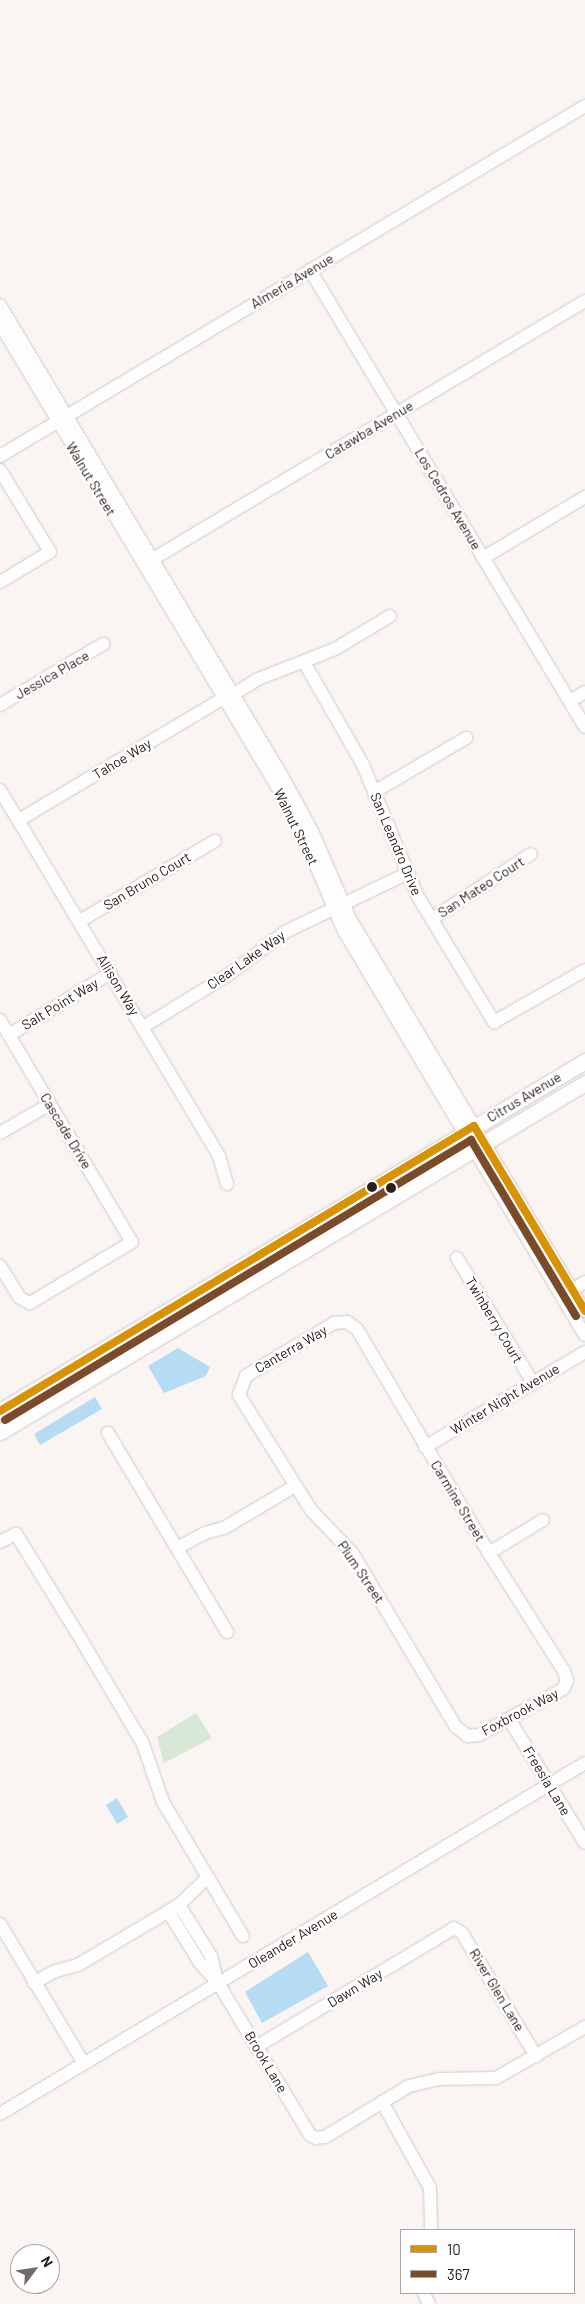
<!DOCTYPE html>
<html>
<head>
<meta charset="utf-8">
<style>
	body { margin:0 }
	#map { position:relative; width:585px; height:2304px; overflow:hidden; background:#faf4f2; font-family:Barlow,sans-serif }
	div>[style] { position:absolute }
	.green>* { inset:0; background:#d7e9d6 }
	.water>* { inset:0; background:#b5dcf2 }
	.roads { filter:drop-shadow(0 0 1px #d1c9c6) drop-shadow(0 0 1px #d1c9c6) }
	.minor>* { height:12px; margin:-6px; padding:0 6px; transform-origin:6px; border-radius:6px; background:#fefdfd }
	.major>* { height:15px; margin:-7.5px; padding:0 7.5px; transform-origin:7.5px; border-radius:7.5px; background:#fefdfd }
	.bus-1>* { height:8px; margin:-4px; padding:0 4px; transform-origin:4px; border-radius:4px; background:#d89204 }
	.bus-2>* { height:8px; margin:-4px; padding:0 4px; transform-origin:4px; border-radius:4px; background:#7a4b2a }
	.dots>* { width:14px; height:14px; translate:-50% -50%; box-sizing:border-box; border:2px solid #fff; border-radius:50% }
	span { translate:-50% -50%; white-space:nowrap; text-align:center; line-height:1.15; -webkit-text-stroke:5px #fff; paint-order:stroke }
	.street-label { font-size:14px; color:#29201c }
	.legend { position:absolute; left:400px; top:2229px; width:175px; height:65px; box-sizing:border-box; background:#fff; border:1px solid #a9a6a4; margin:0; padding:6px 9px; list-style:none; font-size:15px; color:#29201c }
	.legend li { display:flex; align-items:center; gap:10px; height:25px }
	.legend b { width:25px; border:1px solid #a9a6a4 }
	.north { position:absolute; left:10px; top:2244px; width:50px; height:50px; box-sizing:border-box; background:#fff; border:1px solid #a9a6a4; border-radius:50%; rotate:59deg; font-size:14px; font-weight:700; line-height:20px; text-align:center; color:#29201c }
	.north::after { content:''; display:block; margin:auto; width:18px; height:22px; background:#726a67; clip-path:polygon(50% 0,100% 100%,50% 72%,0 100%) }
</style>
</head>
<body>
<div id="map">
	<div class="green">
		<div style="clip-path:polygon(196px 1713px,212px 1738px,164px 1763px,157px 1737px)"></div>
	</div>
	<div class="water">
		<div style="clip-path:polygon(178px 1348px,210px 1367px,206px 1376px,164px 1393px,148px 1366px)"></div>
		<div style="clip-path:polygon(95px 1397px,102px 1409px,40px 1445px,34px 1434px)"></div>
		<div style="clip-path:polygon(117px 1798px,128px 1817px,117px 1824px,106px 1805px)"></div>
		<div style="clip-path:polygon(308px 1952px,328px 1986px,262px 2023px,245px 1992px)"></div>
	</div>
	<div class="roads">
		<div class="minor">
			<div style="left:310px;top:270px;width:533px;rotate:58.96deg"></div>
			<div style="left:0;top:305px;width:549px;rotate:59.09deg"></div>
			<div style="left:282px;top:776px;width:63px;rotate:61.4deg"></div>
			<div style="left:312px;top:831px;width:96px;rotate:66.6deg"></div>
			<div style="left:350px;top:919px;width:457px;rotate:59.1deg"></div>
			<div style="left:0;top:324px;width:541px;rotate:59.07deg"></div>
			<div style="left:278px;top:788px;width:51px;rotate:61.9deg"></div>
			<div style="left:302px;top:833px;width:107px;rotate:66.8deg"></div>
			<div style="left:344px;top:931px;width:470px;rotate:59.2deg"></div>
			<div style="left:0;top:456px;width:682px;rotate:-30.89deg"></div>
			<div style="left:0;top:470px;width:96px;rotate:58.6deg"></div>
			<div style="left:50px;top:552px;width:58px;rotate:149deg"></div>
			<div style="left:483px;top:558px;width:119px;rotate:-30.9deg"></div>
			<div style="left:153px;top:559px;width:503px;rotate:-30.85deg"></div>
			<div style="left:304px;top:662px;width:119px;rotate:60.2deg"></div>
			<div style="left:363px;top:765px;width:141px;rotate:67.4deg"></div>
			<div style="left:417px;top:895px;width:149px;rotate:58.8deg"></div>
			<div style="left:494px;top:1022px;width:105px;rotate:-29.7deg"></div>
			<div style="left:234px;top:694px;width:28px;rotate:-32deg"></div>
			<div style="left:258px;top:679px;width:83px;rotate:-21.3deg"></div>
			<div style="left:335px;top:649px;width:64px;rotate:-31deg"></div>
			<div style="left:570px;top:701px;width:17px;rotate:-31deg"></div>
			<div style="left:0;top:705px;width:120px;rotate:-30.6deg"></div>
			<div style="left:0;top:790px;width:427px;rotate:59.1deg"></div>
			<div style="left:219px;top:1156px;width:29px;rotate:74deg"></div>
			<div style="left:374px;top:792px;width:107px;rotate:-30.4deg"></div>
			<div style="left:19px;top:820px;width:239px;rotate:-30.8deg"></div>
			<div style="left:432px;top:919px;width:118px;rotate:-33.3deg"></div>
			<div style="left:80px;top:921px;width:157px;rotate:-30.7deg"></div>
			<div style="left:0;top:1020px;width:258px;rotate:59.3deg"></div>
			<div style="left:132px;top:1242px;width:119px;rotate:149.1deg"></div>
			<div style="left:30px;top:1303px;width:11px;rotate:-153deg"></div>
			<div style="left:20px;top:1298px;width:38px;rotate:-122deg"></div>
			<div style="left:143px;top:1027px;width:100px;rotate:-31.5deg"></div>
			<div style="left:228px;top:975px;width:71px;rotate:-37deg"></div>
			<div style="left:285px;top:932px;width:134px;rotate:-25.6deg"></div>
			<div style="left:9px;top:1035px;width:119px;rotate:-31.3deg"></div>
			<div style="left:0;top:1133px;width:58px;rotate:-30.1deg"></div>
			<div style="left:457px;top:1258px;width:146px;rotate:58.7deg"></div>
			<div style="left:572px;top:1290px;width:15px;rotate:-32deg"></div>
			<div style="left:347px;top:1322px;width:12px;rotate:35deg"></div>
			<div style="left:357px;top:1329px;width:260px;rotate:59.5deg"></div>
			<div style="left:489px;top:1553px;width:140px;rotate:57.6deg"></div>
			<div style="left:564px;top:1671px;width:10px;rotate:73deg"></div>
			<div style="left:567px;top:1681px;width:9px;rotate:117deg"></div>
			<div style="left:563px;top:1689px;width:96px;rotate:151.3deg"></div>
			<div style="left:479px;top:1735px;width:11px;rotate:175deg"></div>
			<div style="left:468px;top:1736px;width:15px;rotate:-143deg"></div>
			<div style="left:456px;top:1727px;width:201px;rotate:-120.8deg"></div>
			<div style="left:353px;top:1554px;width:61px;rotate:-133.7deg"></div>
			<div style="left:311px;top:1510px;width:136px;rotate:-122.1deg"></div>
			<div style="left:239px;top:1395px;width:20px;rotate:-70deg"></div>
			<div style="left:246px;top:1376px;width:103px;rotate:-31.1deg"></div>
			<div style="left:334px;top:1323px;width:13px;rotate:-4deg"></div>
			<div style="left:108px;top:1433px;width:232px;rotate:59.1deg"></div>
			<div style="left:425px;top:1447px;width:186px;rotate:-30.7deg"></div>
			<div style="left:0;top:1542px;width:18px;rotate:-27deg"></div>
			<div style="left:16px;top:1534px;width:114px;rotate:58.3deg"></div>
			<div style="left:76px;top:1631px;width:131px;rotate:59.3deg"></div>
			<div style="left:143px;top:1744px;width:61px;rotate:71deg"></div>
			<div style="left:163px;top:1802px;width:156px;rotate:59.2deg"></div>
			<div style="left:177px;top:1548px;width:32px;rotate:-28deg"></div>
			<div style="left:205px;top:1533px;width:20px;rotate:-15deg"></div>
			<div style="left:224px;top:1528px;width:82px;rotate:-30.6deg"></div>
			<div style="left:489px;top:1553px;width:63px;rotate:-31.4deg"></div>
			<div style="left:509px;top:1719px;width:145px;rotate:58.5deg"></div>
			<div style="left:179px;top:1905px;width:60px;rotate:57.9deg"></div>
			<div style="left:211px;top:1956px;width:26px;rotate:77deg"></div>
			<div style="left:168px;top:1911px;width:61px;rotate:58.4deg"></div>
			<div style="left:200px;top:1963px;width:27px;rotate:48deg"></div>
			<div style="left:218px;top:1983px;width:178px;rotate:58.8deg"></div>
			<div style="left:310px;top:2135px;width:7px;rotate:27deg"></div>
			<div style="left:316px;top:2138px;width:9px;rotate:-6deg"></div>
			<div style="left:325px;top:2137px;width:98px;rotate:-31.3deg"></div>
			<div style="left:409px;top:2086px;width:31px;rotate:-13deg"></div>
			<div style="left:439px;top:2079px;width:57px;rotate:-1deg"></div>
			<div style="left:496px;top:2078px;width:103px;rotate:-29.8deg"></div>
			<div style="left:0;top:1924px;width:163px;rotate:59deg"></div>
			<div style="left:34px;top:1983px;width:22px;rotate:-30deg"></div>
			<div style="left:53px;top:1972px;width:26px;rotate:-16deg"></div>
			<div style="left:78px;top:1965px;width:117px;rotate:-30.7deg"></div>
			<div style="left:179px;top:1905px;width:40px;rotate:-44deg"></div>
			<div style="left:256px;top:2047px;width:231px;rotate:-31deg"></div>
			<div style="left:454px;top:1928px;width:9px;rotate:32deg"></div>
			<div style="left:462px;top:1933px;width:144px;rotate:59deg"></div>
			<div style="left:382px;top:2102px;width:98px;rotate:60.8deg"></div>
			<div style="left:430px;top:2188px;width:42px;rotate:88.6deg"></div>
			<div style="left:0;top:2114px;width:682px;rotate:-30.96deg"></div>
			<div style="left:424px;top:2293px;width:12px;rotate:66deg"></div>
		</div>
		<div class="major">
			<div style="left:0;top:1411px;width:682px;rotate:-30.89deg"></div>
			<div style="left:0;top:1432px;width:681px;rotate:-30.82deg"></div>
		</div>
	</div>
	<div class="bus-1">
		<div style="left:0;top:1411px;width:553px;rotate:-31.02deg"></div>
		<div style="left:474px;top:1126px;width:216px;rotate:59deg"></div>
	</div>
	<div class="bus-2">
		<div style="left:5px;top:1420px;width:544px;rotate:-31deg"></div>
		<div style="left:471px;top:1140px;width:205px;rotate:59.2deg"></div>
	</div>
	<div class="dots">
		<div style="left:372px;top:1187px;background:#29201c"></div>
		<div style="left:391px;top:1188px;background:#29201c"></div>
	</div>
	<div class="street-label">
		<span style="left:292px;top:281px;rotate:-31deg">Almeria Avenue</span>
		<span style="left:369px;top:430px;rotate:-31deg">Catawba Avenue</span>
		<span style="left:91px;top:479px;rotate:59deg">Walnut Street</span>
		<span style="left:448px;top:499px;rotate:59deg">Los Cedros Avenue</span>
		<span style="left:52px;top:675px;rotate:-30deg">Jessica Place</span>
		<span style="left:122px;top:759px;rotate:-31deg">Tahoe Way</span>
		<span style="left:296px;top:827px;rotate:64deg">Walnut Street</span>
		<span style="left:396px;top:844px;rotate:67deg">San Leandro Drive</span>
		<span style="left:147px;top:881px;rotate:-31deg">San Bruno Court</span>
		<span style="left:481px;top:887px;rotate:-33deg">San Mateo Court</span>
		<span style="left:246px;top:960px;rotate:-35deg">Clear Lake Way</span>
		<span style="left:118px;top:985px;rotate:59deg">Allison Way</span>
		<span style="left:60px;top:1004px;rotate:-31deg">Salt Point Way</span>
		<span style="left:524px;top:1097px;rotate:-31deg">Citrus Avenue</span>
		<span style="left:66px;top:1131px;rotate:59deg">Cascade Drive</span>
		<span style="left:494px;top:1320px;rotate:59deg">Twinberry Court</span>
		<span style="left:291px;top:1349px;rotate:-30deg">Canterra Way</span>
		<span style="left:505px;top:1399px;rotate:-31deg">Winter Night Avenue</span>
		<span style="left:458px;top:1501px;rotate:59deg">Carmine Street</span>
		<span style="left:361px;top:1572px;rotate:56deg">Plum Street</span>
		<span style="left:520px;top:1712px;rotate:-28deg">Foxbrook Way</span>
		<span style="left:547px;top:1781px;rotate:59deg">Freesia Lane</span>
		<span style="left:293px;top:1939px;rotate:-31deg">Oleander Avenue</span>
		<span style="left:355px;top:1988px;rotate:-31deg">Dawn Way</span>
		<span style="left:497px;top:1990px;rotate:59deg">River Glen Lane</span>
		<span style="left:266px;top:2062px;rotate:59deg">Brook Lane</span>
	</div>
	<ul class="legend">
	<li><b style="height:6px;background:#d89204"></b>10</li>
	<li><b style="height:6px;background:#7a4b2a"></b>367</li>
	</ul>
	<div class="north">N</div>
</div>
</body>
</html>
